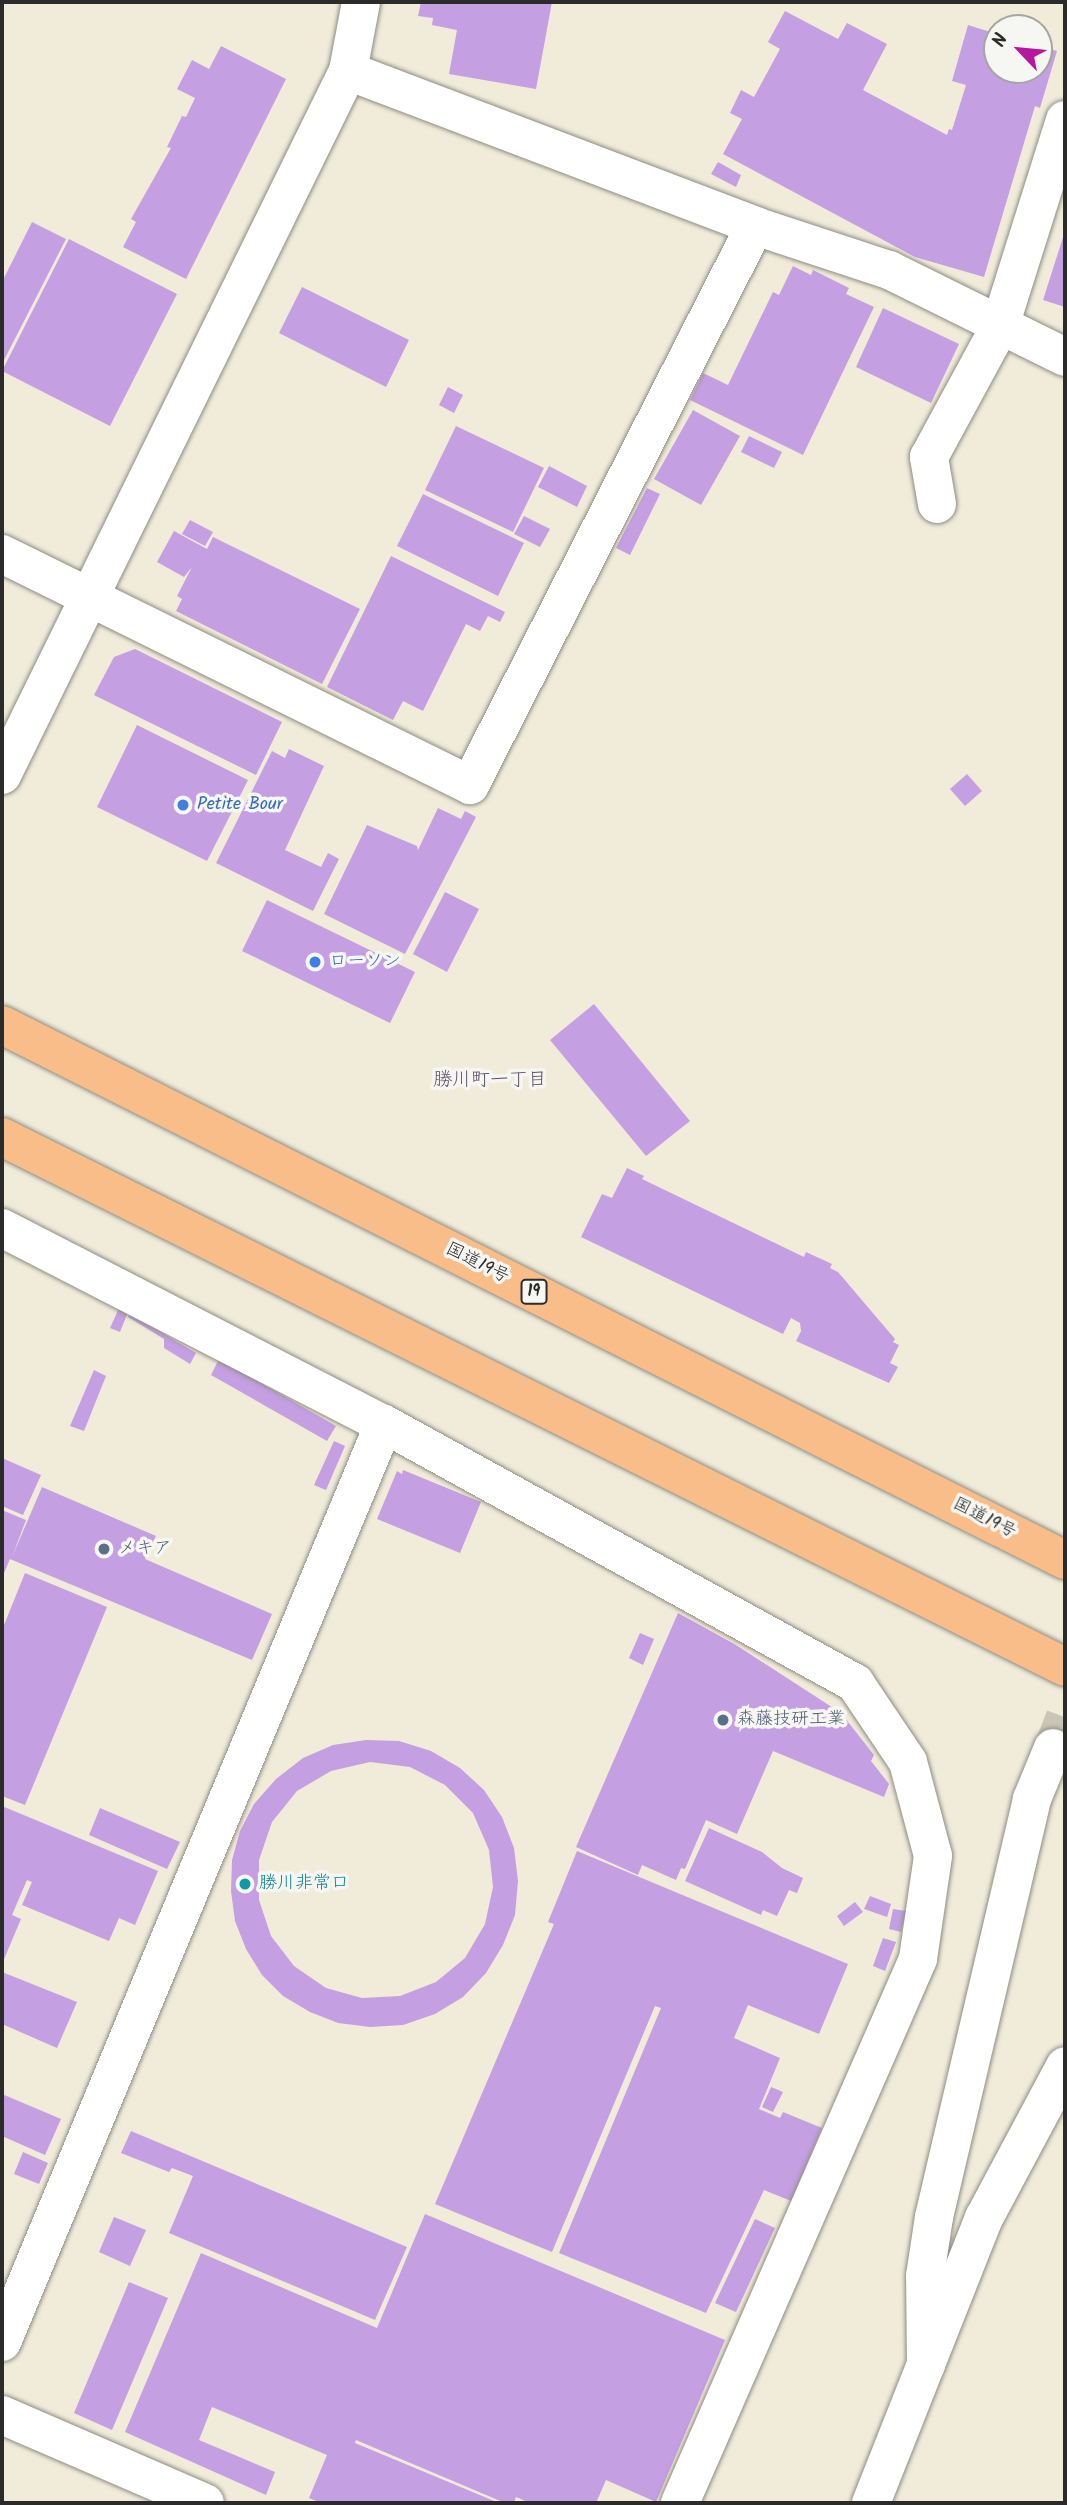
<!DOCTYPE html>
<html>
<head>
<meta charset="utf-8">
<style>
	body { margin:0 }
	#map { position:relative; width:1067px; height:2505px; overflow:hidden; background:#f1ecda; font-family:Kalam,"Klee One",sans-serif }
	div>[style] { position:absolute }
	.building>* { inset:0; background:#c49fe1 }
	.minor-tunnel>* { height:38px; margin-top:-19px; transform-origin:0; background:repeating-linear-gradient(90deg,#c9c5b7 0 38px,transparent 0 57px) }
	.roads { filter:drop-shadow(0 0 2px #8e8c82) drop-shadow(0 0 2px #8e8c82) }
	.minor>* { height:38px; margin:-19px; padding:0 19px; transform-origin:19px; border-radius:19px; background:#fff }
	.tertiary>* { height:38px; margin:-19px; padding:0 19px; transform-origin:19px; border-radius:19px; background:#fff }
	.trunk>* { height:38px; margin:-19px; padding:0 19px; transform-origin:19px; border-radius:19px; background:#f8bd89 }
	.dots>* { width:19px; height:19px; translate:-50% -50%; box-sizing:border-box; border:4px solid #f6f6f2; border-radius:50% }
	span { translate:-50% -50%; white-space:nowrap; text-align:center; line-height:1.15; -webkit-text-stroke:7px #f6f6f2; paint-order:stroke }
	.shield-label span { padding:2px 5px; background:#f6f6f2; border:2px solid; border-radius:5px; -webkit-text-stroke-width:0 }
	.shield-label { font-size:16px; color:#2b2b2b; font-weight:700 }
	.shop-label { font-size:18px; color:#366cbe }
	.left { translate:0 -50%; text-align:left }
	.street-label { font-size:18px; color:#2b2b2b }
	.service-label { font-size:18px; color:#4e5e75 }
	.culture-label { font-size:18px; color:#0d838f }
	.neighbourhood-label { font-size:19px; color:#61546b }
	.frame { position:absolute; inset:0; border:4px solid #2b2b2b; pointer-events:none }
	.north { position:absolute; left:983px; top:14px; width:70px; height:70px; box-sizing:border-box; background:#f6f6f2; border:2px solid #a5a5a2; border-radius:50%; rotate:296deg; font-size:19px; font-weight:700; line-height:28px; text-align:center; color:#2b2b2b }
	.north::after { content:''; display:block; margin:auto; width:24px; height:32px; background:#b5179e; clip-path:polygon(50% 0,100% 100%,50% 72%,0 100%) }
</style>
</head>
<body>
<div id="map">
	<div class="building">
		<div style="clip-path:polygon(421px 2px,552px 2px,536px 89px,449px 74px,457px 30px,432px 25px,433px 18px,418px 16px)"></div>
		<div style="clip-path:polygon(785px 11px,838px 39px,847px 23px,887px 44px,863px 90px,947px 135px,949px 129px,952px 130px,966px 85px,952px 81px,968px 25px,997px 34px,997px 70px,1039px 70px,1039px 46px,1057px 51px,1040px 108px,1035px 106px,984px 277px,915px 257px,723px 154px,742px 119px,730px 113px,741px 90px,754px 97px,780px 49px,768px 42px)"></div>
		<div style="clip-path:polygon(221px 46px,286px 79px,186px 279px,123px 247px,136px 222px,131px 219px,171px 148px,167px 147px,182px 116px,186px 117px,195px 98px,177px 89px,192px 60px,209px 69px)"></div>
		<div style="clip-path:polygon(718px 162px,741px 175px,736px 187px,711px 174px)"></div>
		<div style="clip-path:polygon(32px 222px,66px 239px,2px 364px,2px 282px)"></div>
		<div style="clip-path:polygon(1065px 231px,1065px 307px,1043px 300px)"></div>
		<div style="clip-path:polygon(69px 239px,177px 294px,110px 426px,2px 371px)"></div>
		<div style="clip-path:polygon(793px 266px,811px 275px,813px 270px,849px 288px,846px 294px,874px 307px,803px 455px,690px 400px,703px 373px,728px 385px,773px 292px,779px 295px)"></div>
		<div style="clip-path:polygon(302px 287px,409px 340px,386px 387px,279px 333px)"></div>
		<div style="clip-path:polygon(883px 308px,959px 344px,931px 403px,856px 367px)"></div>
		<div style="clip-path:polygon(448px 387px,463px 395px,454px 413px,439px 405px)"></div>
		<div style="clip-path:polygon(693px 410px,740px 436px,701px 505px,654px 479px)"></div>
		<div style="clip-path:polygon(456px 426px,544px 468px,513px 532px,425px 490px)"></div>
		<div style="clip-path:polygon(749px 436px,782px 452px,774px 468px,741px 452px)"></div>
		<div style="clip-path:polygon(549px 466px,587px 486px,577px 507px,538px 487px)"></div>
		<div style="clip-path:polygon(647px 488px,660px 494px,630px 555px,616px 548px)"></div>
		<div style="clip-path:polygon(423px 494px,524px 543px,498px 596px,397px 546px)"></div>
		<div style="clip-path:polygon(524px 516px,550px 529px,540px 547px,514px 534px)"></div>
		<div style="clip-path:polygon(190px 520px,213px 532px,205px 546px,182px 534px)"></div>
		<div style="clip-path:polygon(174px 531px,207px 549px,213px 537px,360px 609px,322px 684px,176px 611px,182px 599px,177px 596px,192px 567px,184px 577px,157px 562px)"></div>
		<div style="clip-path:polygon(391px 556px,505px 612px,500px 622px,488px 616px,480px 631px,466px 624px,423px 711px,403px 701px,393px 720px,327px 687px)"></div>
		<div style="clip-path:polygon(135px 649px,282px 722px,256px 775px,94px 695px,114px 657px)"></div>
		<div style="clip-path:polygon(137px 725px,248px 780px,207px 861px,97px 807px)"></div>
		<div style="clip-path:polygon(289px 749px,324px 766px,285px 850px,321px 867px,328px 853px,339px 859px,313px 911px,216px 863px,272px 751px,285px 758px)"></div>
		<div style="clip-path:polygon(967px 774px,982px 791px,965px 806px,950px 789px)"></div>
		<div style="clip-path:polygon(438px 808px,461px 819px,465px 811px,476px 817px,405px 954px,324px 914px,367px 825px,417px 846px,418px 850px)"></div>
		<div style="clip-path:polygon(445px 892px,479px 909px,447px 972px,413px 954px)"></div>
		<div style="clip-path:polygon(267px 900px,415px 972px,390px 1023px,242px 951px)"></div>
		<div style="clip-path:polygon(594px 1004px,690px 1121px,646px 1156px,550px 1040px)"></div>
		<div style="clip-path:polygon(627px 1168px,644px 1176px,642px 1179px,804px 1257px,806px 1252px,832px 1264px,830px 1268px,838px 1272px,895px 1339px,893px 1342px,899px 1345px,890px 1363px,898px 1367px,889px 1383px,796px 1341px,801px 1331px,800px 1323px,791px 1318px,783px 1334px,581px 1237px,602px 1194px,612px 1198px)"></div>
		<div style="clip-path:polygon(119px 1308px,128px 1312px,120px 1332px,110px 1328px)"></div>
		<div style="clip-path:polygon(130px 1314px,196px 1353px,190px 1364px,164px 1348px,164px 1339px,128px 1317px)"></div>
		<div style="clip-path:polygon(219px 1359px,336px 1426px,327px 1441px,211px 1375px)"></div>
		<div style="clip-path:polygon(94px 1370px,106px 1376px,84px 1431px,70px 1426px)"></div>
		<div style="clip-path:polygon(334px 1441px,345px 1446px,326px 1490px,314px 1485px)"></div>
		<div style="clip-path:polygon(2px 1458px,41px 1475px,23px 1515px,2px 1506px)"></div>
		<div style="clip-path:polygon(403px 1470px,481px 1502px,460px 1553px,377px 1519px,397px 1471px,402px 1474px)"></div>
		<div style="clip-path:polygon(42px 1487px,156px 1536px,145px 1559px,272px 1614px,252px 1660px,10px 1559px,2px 1578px,2px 1510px,26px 1520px,12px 1557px)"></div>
		<div style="clip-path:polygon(25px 1573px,107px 1607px,25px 1805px,2px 1796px,2px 1630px)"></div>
		<div style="clip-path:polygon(678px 1613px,736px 1645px,841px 1713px,874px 1755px,871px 1761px,889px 1784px,884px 1797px,773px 1751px,737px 1834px,706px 1820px,685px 1869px,681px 1868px,676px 1880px,642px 1865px,638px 1875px,576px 1847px)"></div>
		<div style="clip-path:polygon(640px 1633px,654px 1639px,643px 1665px,629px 1658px)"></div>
		<div style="clip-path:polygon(evenodd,366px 1740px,399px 1741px,431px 1751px,460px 1768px,484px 1790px,502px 1817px,514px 1848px,518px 1881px,515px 1915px,503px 1945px,486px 1973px,463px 1997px,435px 2014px,403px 2025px,370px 2027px,338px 2023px,310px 2012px,283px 1996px,262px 1975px,246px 1949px,235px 1921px,231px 1891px,232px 1860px,240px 1831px,254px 1804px,276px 1779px,303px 1758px,333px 1745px,366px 1740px,370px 1762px,410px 1767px,445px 1785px,473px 1813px,489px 1850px,493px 1887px,485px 1924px,465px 1958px,436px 1982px,400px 1996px,362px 1998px,326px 1988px,294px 1966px,271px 1936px,259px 1900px,259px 1860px,272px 1822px,297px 1791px,331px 1771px,370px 1762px)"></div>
		<div style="clip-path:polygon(2px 1806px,158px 1871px,135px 1925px,119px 1918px,109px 1941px,22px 1905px,32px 1882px,27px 1880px,12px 1915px,21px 1919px,2px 1964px)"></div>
		<div style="clip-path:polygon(100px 1808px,180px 1842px,167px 1869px,89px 1835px)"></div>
		<div style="clip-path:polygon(709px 1828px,762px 1852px,782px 1868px,803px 1878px,797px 1893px,789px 1890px,777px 1916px,763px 1910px,761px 1915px,685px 1881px)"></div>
		<div style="clip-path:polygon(577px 1851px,848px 1964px,819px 2034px,748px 2005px,734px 2038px,780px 2058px,759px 2109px,780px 2118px,783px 2112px,822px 2128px,791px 2201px,764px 2190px,706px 2313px,559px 2253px,661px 2008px,655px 2006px,552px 2252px,435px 2204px,554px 1924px,548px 1922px)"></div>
		<div style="clip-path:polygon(870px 1896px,891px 1904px,887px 1917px,864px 1909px)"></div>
		<div style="clip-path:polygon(855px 1902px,863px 1912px,844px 1926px,837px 1916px)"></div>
		<div style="clip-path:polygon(893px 1909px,906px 1911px,901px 1932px,889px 1929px)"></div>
		<div style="clip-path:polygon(883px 1938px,896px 1942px,885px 1971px,873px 1966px)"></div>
		<div style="clip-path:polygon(2px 1972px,77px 2002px,57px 2048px,2px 2024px)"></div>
		<div style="clip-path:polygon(771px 2087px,783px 2092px,773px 2112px,762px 2107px)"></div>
		<div style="clip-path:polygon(2px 2094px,61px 2119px,45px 2155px,2px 2136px)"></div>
		<div style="clip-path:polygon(131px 2131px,407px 2247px,375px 2320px,169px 2233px,193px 2176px,172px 2168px,169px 2172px,121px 2153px)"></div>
		<div style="clip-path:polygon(23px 2152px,48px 2163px,39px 2184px,14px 2174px)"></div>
		<div style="clip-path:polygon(425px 2214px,725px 2340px,656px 2502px,606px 2480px,596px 2503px,530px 2503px,516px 2497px,514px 2503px,505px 2503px,356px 2440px,355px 2443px,499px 2503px,321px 2503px,309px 2498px,327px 2455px,212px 2407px,199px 2440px,275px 2472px,266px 2495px,125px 2432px,201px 2253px,377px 2328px)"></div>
		<div style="clip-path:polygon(114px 2217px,146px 2230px,130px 2266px,99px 2252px)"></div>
		<div style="clip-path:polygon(755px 2219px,775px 2228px,736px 2312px,715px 2303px)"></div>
		<div style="clip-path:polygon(129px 2282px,168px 2298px,112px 2430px,74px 2413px)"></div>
	</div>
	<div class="minor-tunnel">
		<div style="left:1053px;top:1748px;width:33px;rotate:-69deg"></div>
	</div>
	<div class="roads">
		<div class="minor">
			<div style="left:348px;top:71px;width:436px;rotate:20.8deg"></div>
			<div style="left:755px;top:226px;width:141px;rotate:18.2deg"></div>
			<div style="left:889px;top:270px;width:196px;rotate:26.3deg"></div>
			<div style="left:937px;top:504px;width:48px;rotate:-99.7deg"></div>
			<div style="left:929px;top:457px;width:149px;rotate:-61.5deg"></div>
			<div style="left:1000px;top:326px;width:216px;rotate:-72.5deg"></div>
			<div style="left:2px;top:554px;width:522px;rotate:26.27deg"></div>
			<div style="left:470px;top:785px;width:627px;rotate:-62.99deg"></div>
			<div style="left:2px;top:1228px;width:429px;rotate:27.2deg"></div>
			<div style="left:384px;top:1424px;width:538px;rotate:28.81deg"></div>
			<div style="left:855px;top:1683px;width:95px;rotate:56.1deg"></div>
			<div style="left:908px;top:1762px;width:97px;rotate:75.1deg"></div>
			<div style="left:933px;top:1856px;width:104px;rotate:98.3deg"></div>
			<div style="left:918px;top:1959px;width:594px;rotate:113.63deg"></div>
			<div style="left:2px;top:2342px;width:994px;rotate:-67.41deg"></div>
			<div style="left:926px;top:2365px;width:89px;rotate:-90.6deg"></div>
			<div style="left:925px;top:2276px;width:60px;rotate:-81.3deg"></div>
			<div style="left:934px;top:2217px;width:429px;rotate:-76.8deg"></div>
			<div style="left:1032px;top:1799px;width:55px;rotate:-67.6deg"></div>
			<div style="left:2px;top:2415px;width:221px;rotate:23.4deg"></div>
			<div style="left:871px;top:2503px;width:307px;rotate:-68.4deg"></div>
			<div style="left:984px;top:2218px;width:172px;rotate:-61.9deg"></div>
		</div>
		<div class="tertiary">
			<div style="left:2px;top:775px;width:784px;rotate:-63.83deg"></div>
			<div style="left:348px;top:71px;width:70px;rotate:-79.3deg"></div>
		</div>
		<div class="trunk">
			<div style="left:2px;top:1025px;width:1190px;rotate:26.72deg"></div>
			<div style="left:2px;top:1137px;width:1188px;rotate:26.5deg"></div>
		</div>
	</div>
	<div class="dots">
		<div style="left:183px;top:805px;background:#3f7fe0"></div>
		<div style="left:315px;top:962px;background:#3f7fe0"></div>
		<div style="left:104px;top:1549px;background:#5c6f8a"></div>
		<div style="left:723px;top:1720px;background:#5c6f8a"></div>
		<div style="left:245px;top:1884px;background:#0f9aa8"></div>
	</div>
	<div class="shield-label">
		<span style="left:534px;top:1292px">19</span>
	</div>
	<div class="shop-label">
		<span class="left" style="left:197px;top:805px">Petite Bour</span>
		<span class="left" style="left:329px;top:962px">ローソン</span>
	</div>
	<div class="street-label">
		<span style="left:477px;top:1264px;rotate:27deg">国道19号</span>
		<span style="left:984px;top:1519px;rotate:27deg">国道19号</span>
	</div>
	<div class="service-label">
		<span class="left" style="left:118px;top:1549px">メキア</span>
		<span class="left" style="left:737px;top:1720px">森藤技研工業</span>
	</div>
	<div class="culture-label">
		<span class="left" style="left:259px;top:1884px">勝川非常口</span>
	</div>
	<div class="neighbourhood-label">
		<span style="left:490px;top:1081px">勝川町一丁目</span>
	</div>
	<div class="frame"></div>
	<div class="north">N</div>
</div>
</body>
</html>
